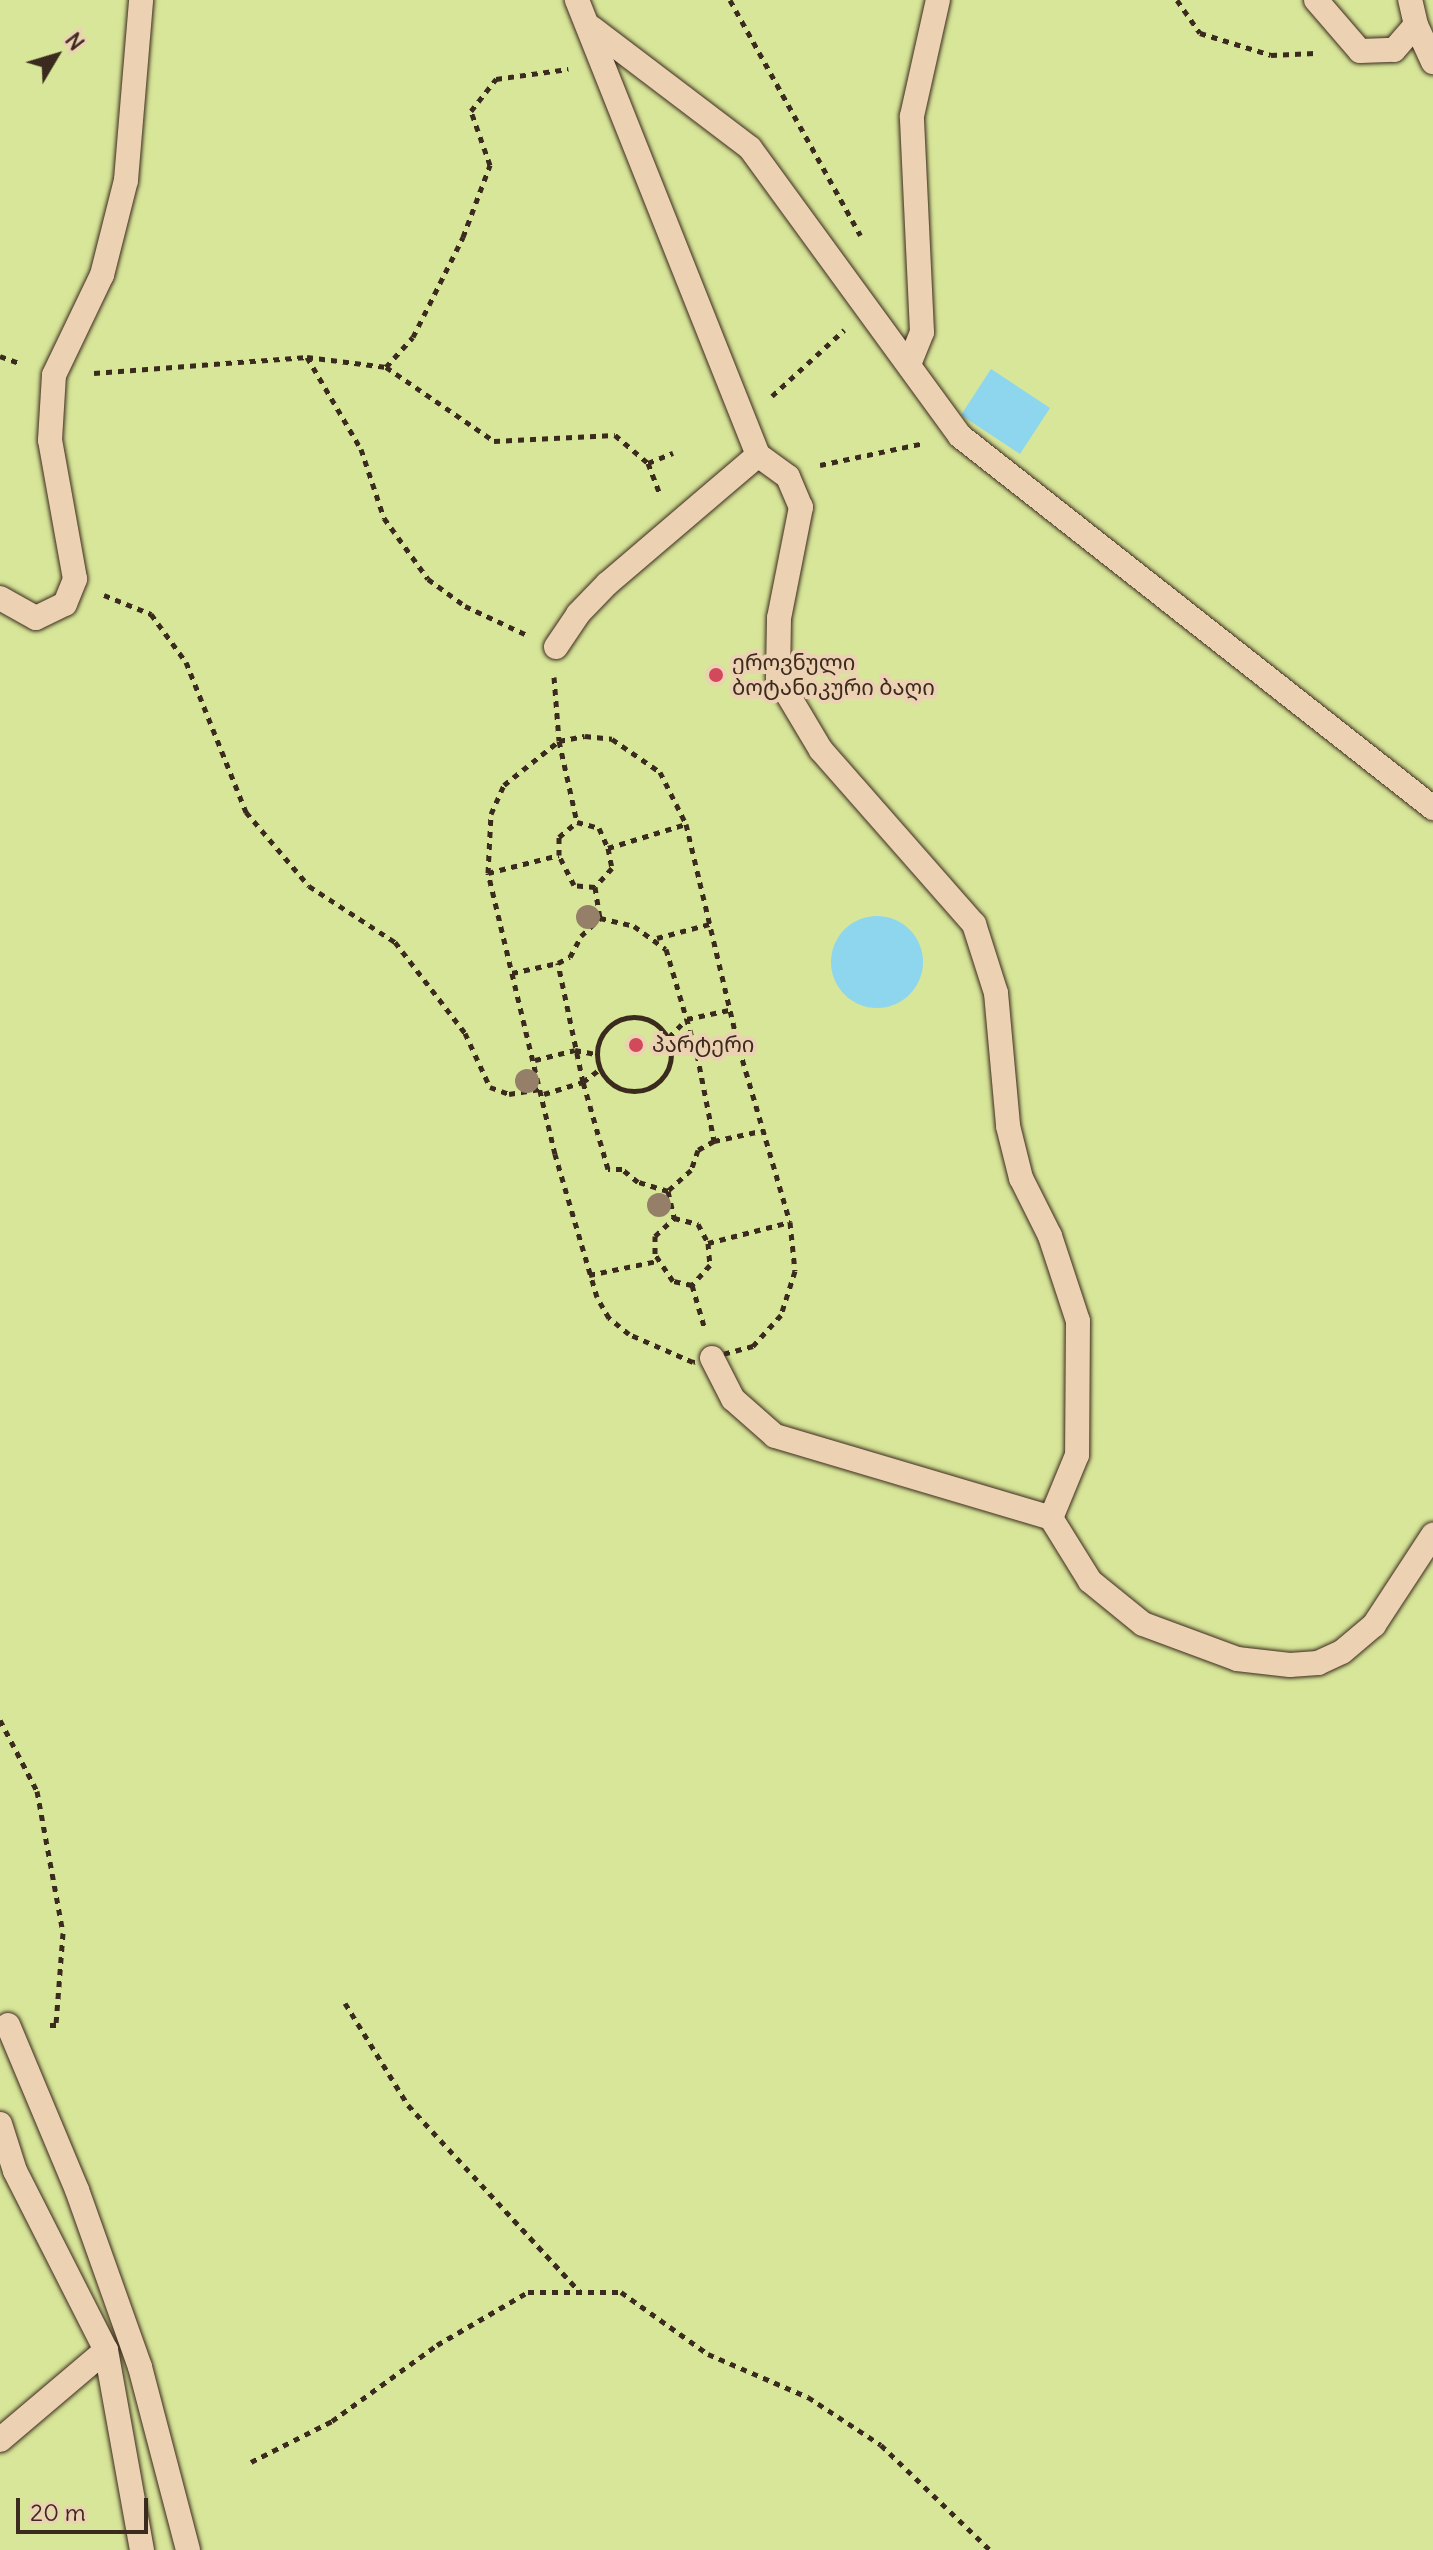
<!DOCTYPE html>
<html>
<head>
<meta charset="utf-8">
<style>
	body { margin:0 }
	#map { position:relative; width:1433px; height:2550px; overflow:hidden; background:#efd0b6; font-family:Delius,"Noto Sans Georgian",sans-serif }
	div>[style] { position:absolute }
	.green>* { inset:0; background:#d8e699 }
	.water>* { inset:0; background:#8dd6ee }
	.round { border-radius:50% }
	.path>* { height:5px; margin-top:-2.5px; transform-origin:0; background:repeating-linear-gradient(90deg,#3b2a1e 0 6px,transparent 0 12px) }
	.path>.ring { margin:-2.5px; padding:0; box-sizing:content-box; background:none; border:5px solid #3b2a1e; border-radius:50% }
	.roads { filter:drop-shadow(0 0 2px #3b2a1e) drop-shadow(0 0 2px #3b2a1e) }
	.lane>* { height:24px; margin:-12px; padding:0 12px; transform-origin:12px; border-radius:12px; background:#ecd1b3 }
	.trees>* { width:24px; height:24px; margin:-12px; border-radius:50%; background:#957f69 }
	.dots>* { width:22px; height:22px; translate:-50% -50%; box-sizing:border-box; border:4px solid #ecd1b3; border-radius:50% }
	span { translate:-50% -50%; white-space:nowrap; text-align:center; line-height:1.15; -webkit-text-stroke:8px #ecd1b3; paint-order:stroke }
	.poi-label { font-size:22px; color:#3b2a1e }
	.left { translate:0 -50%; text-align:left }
	.north { position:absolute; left:16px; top:16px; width:80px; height:80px; -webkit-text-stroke:6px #ecd1b3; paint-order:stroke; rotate:52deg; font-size:22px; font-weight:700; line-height:32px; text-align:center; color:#3b2a1e }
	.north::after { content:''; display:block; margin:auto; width:28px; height:36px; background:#3b2a1e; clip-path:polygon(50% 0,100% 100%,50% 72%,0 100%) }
	.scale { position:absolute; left:16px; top:2498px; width:132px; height:36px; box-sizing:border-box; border:4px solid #3b2a1e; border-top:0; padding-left:10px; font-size:24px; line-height:28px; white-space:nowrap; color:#3b2a1e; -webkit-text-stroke:6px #ecd1b3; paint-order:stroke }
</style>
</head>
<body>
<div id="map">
	<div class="green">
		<div style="clip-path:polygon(0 0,1433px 0,1433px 2550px,0 2550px)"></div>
	</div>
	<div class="water">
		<div style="clip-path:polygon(991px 369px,1050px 408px,1020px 454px,961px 415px)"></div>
		<div class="round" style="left:831px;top:916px;width:92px;height:92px"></div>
	</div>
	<div class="path">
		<div style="left:730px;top:0;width:269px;rotate:61deg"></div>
		<div style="left:1177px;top:0;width:40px;rotate:55.1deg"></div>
		<div style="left:1200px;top:33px;width:74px;rotate:17.2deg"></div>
		<div style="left:1271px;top:55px;width:44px;rotate:-2.6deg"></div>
		<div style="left:0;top:356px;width:23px;rotate:20deg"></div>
		<div style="left:307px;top:357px;width:107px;rotate:59.6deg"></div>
		<div style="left:361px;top:449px;width:73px;rotate:71.6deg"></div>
		<div style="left:384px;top:518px;width:75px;rotate:54.2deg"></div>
		<div style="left:428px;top:579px;width:46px;rotate:36.1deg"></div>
		<div style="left:465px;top:606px;width:68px;rotate:25.1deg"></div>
		<div style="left:386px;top:367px;width:40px;rotate:-48deg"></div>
		<div style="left:413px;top:337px;width:112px;rotate:-63.4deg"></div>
		<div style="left:463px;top:237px;width:77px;rotate:-69.4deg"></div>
		<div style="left:490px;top:165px;width:57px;rotate:-109.4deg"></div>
		<div style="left:471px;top:111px;width:41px;rotate:-52deg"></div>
		<div style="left:496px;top:79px;width:73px;rotate:-7.9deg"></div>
		<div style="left:94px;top:373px;width:214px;rotate:-4.3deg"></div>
		<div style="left:307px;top:357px;width:80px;rotate:7.2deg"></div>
		<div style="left:386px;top:367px;width:131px;rotate:34.4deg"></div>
		<div style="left:494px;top:441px;width:121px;rotate:-2.8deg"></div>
		<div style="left:615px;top:435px;width:43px;rotate:40.3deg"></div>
		<div style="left:648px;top:463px;width:33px;rotate:69deg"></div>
		<div style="left:772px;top:396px;width:98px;rotate:-42.5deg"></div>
		<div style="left:648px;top:463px;width:27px;rotate:-22deg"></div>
		<div style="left:820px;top:465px;width:106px;rotate:-11.9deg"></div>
		<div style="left:104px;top:595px;width:51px;rotate:22deg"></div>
		<div style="left:151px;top:614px;width:59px;rotate:53.9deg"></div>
		<div style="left:186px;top:662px;width:162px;rotate:68.2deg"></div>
		<div style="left:246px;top:812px;width:97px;rotate:49.6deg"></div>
		<div style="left:309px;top:886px;width:103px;rotate:33.1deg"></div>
		<div style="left:395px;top:942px;width:115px;rotate:52.4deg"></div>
		<div style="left:465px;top:1033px;width:60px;rotate:65.2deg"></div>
		<div style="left:490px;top:1087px;width:20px;rotate:20deg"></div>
		<div style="left:509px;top:1094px;width:33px;rotate:-9deg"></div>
		<div style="left:554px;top:677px;width:64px;rotate:85.5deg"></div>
		<div style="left:559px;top:741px;width:83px;rotate:77.5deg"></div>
		<div style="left:585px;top:736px;width:27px;rotate:6deg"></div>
		<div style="left:612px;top:739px;width:58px;rotate:34.5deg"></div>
		<div style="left:660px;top:772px;width:58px;rotate:63.4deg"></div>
		<div style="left:686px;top:824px;width:230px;rotate:76.7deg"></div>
		<div style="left:739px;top:1048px;width:181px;rotate:73.7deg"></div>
		<div style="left:790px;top:1222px;width:49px;rotate:84.2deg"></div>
		<div style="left:795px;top:1271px;width:46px;rotate:107.7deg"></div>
		<div style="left:781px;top:1315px;width:42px;rotate:132.1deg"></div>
		<div style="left:753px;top:1346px;width:62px;rotate:165.1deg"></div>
		<div style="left:693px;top:1362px;width:70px;rotate:-156.4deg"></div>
		<div style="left:629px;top:1334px;width:26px;rotate:-141deg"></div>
		<div style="left:609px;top:1318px;width:24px;rotate:-120deg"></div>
		<div style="left:597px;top:1297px;width:149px;rotate:-106.4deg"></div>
		<div style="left:555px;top:1154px;width:289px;rotate:-103.4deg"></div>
		<div style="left:488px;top:873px;width:59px;rotate:-87.1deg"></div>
		<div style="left:491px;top:814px;width:32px;rotate:-66deg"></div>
		<div style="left:504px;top:785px;width:70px;rotate:-38.7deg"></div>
		<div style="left:559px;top:741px;width:26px;rotate:-11deg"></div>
		<div style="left:577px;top:822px;width:23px;rotate:15deg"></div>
		<div style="left:599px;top:828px;width:22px;rotate:66deg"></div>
		<div style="left:608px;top:848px;width:20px;rotate:79deg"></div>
		<div style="left:612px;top:868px;width:25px;rotate:132deg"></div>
		<div style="left:595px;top:887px;width:21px;rotate:-175deg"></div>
		<div style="left:574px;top:885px;width:34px;rotate:-117deg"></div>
		<div style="left:559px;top:855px;width:18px;rotate:-90deg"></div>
		<div style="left:559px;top:837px;width:23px;rotate:-40deg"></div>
		<div style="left:608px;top:848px;width:82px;rotate:-17.1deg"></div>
		<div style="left:488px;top:873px;width:73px;rotate:-14.2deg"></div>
		<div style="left:595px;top:887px;width:31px;rotate:81deg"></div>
		<div style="left:600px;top:918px;width:35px;rotate:13deg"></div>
		<div style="left:634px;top:926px;width:39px;rotate:36deg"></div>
		<div style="left:666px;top:949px;width:109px;rotate:73.6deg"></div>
		<div style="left:697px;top:1054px;width:89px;rotate:78.9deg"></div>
		<div style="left:714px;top:1141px;width:18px;rotate:151deg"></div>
		<div style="left:698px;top:1150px;width:21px;rotate:109deg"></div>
		<div style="left:691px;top:1170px;width:31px;rotate:138deg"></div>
		<div style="left:668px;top:1191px;width:31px;rotate:-163deg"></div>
		<div style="left:638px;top:1182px;width:21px;rotate:-141deg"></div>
		<div style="left:622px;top:1169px;width:14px;rotate:180deg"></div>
		<div style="left:608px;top:1169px;width:91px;rotate:-106deg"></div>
		<div style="left:583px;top:1082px;width:122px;rotate:-101.9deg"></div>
		<div style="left:558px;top:963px;width:13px;rotate:-27deg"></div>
		<div style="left:570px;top:957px;width:24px;rotate:-62deg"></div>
		<div style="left:581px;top:936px;width:26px;rotate:-43deg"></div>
		<div style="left:657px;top:938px;width:55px;rotate:-14.8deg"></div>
		<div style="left:512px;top:973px;width:47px;rotate:-12.3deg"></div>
		<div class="ring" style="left:597px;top:1017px;width:69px;height:69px"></div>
		<div style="left:669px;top:1037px;width:25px;rotate:-45deg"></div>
		<div style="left:687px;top:1019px;width:43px;rotate:-12.1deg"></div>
		<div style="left:671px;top:1046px;width:27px;rotate:17deg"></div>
		<div style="left:697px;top:1054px;width:42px;rotate:-8.1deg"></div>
		<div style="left:535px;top:1060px;width:41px;rotate:-14deg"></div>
		<div style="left:575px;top:1050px;width:21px;rotate:11deg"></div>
		<div style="left:544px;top:1094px;width:41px;rotate:-17.1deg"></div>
		<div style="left:583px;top:1082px;width:21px;rotate:-37deg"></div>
		<div style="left:714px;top:1141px;width:48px;rotate:-12deg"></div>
		<div style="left:668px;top:1191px;width:28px;rotate:77deg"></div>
		<div style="left:708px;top:1243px;width:85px;rotate:-14.4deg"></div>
		<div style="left:589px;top:1275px;width:69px;rotate:-11.6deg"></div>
		<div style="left:692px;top:1285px;width:19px;rotate:-168deg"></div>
		<div style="left:673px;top:1281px;width:32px;rotate:-124deg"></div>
		<div style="left:655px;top:1254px;width:18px;rotate:-90deg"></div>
		<div style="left:655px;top:1236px;width:26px;rotate:-43deg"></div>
		<div style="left:674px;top:1218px;width:25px;rotate:14deg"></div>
		<div style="left:698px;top:1224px;width:21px;rotate:62deg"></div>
		<div style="left:708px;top:1243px;width:22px;rotate:85deg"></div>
		<div style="left:710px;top:1265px;width:27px;rotate:132deg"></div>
		<div style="left:692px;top:1285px;width:43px;rotate:73.7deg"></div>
		<div style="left:0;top:1720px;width:80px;rotate:62.5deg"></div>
		<div style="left:37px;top:1791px;width:144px;rotate:79.6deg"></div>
		<div style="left:63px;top:1933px;width:92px;rotate:94.4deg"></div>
		<div style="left:56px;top:2025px;width:11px;rotate:180deg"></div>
		<div style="left:345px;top:2003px;width:120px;rotate:58.3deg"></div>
		<div style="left:408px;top:2105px;width:253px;rotate:47.4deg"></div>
		<div style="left:251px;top:2462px;width:91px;rotate:-26.8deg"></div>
		<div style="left:332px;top:2421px;width:130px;rotate:-35.9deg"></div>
		<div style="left:437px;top:2345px;width:105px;rotate:-30.2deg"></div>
		<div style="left:528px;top:2292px;width:93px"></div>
		<div style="left:621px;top:2292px;width:107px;rotate:35.5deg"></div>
		<div style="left:708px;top:2354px;width:109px;rotate:23.3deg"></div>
		<div style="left:808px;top:2397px;width:87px;rotate:33.3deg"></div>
		<div style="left:881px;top:2445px;width:151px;rotate:43.9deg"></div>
	</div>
	<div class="roads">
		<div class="lane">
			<div style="left:1316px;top:0;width:67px;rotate:49.2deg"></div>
			<div style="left:1360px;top:51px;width:34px;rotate:-2deg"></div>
			<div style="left:1394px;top:50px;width:33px;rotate:-49deg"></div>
			<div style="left:1416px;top:25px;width:26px;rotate:-103deg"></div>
			<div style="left:1416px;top:25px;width:41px;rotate:65.3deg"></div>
			<div style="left:592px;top:28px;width:198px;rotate:37.2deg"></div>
			<div style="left:750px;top:148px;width:356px;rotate:53.9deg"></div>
			<div style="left:960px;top:436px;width:602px;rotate:38.18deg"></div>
			<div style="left:910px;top:362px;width:32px;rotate:-68deg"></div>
			<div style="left:922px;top:332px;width:216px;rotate:-92.7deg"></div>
			<div style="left:912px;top:116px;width:119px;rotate:-77.4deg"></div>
			<div style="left:758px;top:455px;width:37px;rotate:36deg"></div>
			<div style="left:788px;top:477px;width:33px;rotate:67deg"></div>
			<div style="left:801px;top:507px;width:113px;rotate:101.2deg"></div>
			<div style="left:779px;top:618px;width:60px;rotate:91deg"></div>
			<div style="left:778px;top:678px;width:84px;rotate:59.2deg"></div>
			<div style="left:821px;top:750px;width:232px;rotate:48.7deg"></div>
			<div style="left:974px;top:924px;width:72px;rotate:72.3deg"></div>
			<div style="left:996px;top:993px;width:134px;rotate:84.8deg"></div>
			<div style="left:1008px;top:1126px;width:54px;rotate:76deg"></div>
			<div style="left:1021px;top:1178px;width:65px;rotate:63.4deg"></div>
			<div style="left:1050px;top:1236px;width:89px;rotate:71.8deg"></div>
			<div style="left:1078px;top:1321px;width:134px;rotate:90.4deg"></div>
			<div style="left:1077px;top:1455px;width:68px;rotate:112.4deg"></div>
			<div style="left:1051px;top:1518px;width:74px;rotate:58.2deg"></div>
			<div style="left:1090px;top:1581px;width:68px;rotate:39.1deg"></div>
			<div style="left:1143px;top:1624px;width:100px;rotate:20.4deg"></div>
			<div style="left:1237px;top:1659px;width:53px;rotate:6.5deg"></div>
			<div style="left:1290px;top:1665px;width:28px;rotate:-4deg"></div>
			<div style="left:1318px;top:1663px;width:26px;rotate:-25deg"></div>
			<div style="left:1342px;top:1652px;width:42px;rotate:-40.2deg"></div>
			<div style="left:1374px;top:1625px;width:108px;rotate:-56.8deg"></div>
			<div style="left:0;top:598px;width:41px;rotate:29.1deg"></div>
			<div style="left:36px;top:618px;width:32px;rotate:-26deg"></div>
			<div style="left:65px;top:604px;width:27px;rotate:-68deg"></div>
			<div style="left:75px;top:579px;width:141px;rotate:-100.2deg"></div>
			<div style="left:50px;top:440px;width:65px;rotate:-86.5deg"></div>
			<div style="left:54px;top:375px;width:111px;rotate:-64.4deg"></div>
			<div style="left:102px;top:275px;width:98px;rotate:-75.8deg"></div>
			<div style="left:126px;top:180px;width:181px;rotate:-85.2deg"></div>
			<div style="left:556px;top:647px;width:40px;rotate:-56deg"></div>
			<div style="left:578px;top:614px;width:42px;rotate:-46deg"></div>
			<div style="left:607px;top:584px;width:199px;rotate:-40.5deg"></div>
			<div style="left:758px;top:455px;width:490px;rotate:-111.7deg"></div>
			<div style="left:712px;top:1358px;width:46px;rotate:62.9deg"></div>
			<div style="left:733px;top:1399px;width:56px;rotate:41.4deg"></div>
			<div style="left:775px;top:1436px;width:288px;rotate:16.5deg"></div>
			<div style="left:8px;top:2025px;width:179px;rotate:67.3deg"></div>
			<div style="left:77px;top:2190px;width:188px;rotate:70.4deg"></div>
			<div style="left:140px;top:2367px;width:189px;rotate:75.3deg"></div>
			<div style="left:0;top:2124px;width:49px;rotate:72.3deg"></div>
			<div style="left:15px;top:2171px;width:201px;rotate:63.1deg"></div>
			<div style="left:106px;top:2350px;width:203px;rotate:79.8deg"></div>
			<div style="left:0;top:2440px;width:139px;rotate:-40.3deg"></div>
		</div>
	</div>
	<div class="trees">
		<div style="left:588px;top:917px"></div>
		<div style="left:527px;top:1081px"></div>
		<div style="left:659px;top:1205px"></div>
	</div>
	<div class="dots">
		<div style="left:716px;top:675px;background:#d1495b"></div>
		<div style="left:636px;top:1045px;background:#d1495b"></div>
	</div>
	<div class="poi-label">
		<span class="left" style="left:732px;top:675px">ეროვნული<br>ბოტანიკური ბაღი</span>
		<span class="left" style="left:652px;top:1045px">პარტერი</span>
	</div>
	<div class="north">N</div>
	<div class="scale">20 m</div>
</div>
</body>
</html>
